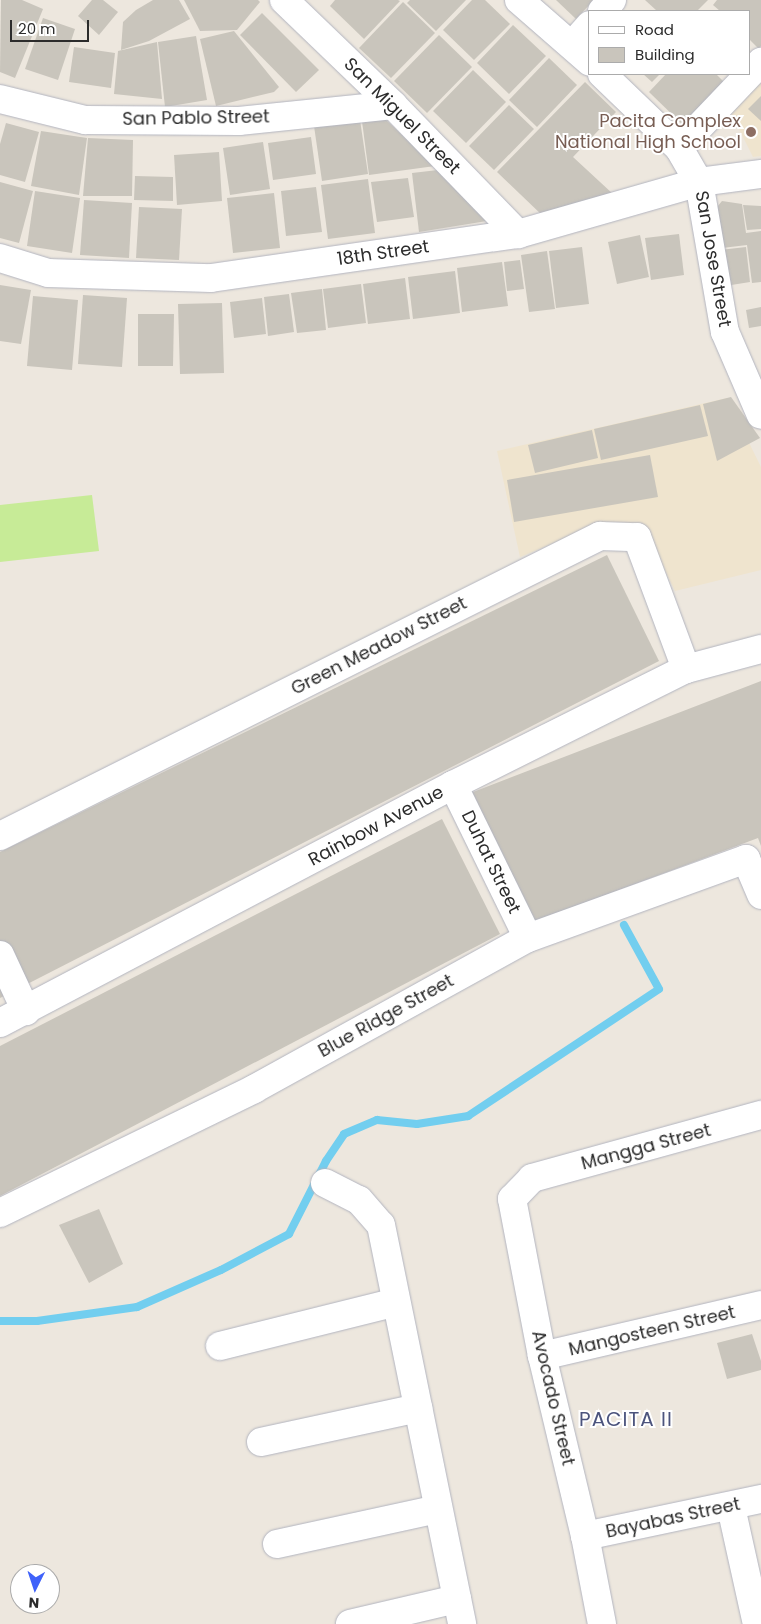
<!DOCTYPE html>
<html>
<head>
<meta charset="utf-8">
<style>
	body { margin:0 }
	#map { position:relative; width:761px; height:1624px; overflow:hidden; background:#ede7de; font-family:Poppins,sans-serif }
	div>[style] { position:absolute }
	.education>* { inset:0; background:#efe4ce }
	.pitch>* { inset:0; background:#c7eb97 }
	.stream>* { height:8px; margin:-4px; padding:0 4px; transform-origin:4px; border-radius:4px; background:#72ceef }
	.building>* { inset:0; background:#c9c5bc }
	.roads { filter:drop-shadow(0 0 1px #b2b4bf) drop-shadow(0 0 1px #b2b4bf) }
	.minor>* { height:28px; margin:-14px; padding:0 14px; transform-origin:14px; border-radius:14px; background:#fff }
	.dots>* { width:14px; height:14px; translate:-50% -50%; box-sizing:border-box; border:2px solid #fff; border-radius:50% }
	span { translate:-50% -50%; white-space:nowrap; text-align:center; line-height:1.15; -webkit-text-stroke:4px #fff; paint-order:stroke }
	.street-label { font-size:18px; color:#2c2c2c }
	.education-label { font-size:18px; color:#785e54 }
	.right { translate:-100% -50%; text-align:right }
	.quarter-label { font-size:20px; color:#4c547d; letter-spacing:1px }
	.legend { position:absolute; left:588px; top:10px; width:162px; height:65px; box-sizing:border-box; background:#fff; border:1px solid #ababab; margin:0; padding:6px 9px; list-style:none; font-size:15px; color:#2c2c2c }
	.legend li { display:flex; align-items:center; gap:10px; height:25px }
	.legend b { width:25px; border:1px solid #ababab }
	.north { position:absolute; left:10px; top:1564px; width:50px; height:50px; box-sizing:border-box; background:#fff; border:1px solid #ababab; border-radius:50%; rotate:184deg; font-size:14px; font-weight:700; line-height:20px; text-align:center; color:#2c2c2c }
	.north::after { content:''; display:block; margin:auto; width:18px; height:22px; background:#3f62fa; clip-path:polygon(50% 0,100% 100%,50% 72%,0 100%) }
	.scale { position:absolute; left:10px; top:20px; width:79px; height:22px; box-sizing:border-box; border:2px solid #2c2c2c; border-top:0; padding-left:6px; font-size:15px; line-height:18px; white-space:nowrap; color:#2c2c2c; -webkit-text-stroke:4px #fff; paint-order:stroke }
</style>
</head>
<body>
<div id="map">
	<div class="education">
		<div style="clip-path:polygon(761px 74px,761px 156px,753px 157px,729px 109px)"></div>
		<div style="clip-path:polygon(727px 398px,761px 467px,761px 570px,675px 591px,642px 525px,600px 524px,520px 557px,497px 451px)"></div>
	</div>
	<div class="pitch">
		<div style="clip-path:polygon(92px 495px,99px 551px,0 562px,0 505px)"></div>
	</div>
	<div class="stream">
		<div style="left:0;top:1321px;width:37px"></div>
		<div style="left:37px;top:1321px;width:101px;rotate:-8deg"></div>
		<div style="left:137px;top:1307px;width:92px;rotate:-23.8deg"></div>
		<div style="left:221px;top:1270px;width:77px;rotate:-27.9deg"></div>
		<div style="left:289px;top:1234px;width:82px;rotate:-63.1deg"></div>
		<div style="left:326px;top:1161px;width:32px;rotate:-56deg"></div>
		<div style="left:344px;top:1134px;width:36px;rotate:-23deg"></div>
		<div style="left:377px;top:1120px;width:40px;rotate:5.7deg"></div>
		<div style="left:417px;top:1124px;width:52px;rotate:-8.9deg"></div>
		<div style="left:468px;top:1116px;width:229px;rotate:-33.6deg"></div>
		<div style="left:659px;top:989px;width:73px;rotate:-118.7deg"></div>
	</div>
	<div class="building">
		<div style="clip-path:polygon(1px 0,22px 0,43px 9px,15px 78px,0 72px)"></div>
		<div style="clip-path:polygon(92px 0,103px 0,118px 12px,99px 35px,78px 16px)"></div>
		<div style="clip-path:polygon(153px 0,179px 0,190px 19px,149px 41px,121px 50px,123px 22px,136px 10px)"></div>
		<div style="clip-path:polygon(184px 0,258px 0,260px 2px,237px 30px,200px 31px)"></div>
		<div style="clip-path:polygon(335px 0,398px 0,400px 1px,364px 39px,330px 6px)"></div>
		<div style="clip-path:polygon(410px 0,466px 0,436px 31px,407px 3px)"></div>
		<div style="clip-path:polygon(472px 0,485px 0,510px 24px,474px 60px,443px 30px)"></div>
		<div style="clip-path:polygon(556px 0,594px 0,576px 19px)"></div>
		<div style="clip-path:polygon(645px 0,708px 0,697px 11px,657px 11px)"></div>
		<div style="clip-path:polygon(717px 0,761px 0,761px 46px,759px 49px,750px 40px,750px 11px,720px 11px,713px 5px)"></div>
		<div style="clip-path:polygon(403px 2px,435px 33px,391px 78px,359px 48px)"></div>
		<div style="clip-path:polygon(262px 13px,319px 70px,296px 92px,240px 35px)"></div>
		<div style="clip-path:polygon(43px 18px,75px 29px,58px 80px,25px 69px)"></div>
		<div style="clip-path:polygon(513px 25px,546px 56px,509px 94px,477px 63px)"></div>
		<div style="clip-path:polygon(234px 31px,279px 87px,274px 92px,216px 106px,200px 39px)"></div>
		<div style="clip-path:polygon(439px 35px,472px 67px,427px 113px,394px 81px)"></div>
		<div style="clip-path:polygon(196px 36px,207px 100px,165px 107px,158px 42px)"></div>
		<div style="clip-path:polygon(157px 42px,162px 99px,114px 94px,118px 51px)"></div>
		<div style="clip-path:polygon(74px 47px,115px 53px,111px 88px,69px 82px)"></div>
		<div style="clip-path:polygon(549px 58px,577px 85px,537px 127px,509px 100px)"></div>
		<div style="clip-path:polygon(473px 70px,506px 102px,466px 143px,433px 111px)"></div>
		<div style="clip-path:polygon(643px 74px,660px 74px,652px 82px)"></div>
		<div style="clip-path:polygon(666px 74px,716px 74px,725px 83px,684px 126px,649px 92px)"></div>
		<div style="clip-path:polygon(585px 82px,616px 112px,573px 157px,613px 194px,544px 217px,497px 172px)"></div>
		<div style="clip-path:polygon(761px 96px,761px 121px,748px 109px)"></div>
		<div style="clip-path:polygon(509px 105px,534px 129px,494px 170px,469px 146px)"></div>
		<div style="clip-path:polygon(384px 118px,435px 166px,369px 175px,362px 121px)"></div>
		<div style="clip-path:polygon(360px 120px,368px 174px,322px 181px,314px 126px)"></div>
		<div style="clip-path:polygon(6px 123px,39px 132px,25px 182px,0 175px,0 144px)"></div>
		<div style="clip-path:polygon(41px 131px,87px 138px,79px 195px,31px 186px)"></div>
		<div style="clip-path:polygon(311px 137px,316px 174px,273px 180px,268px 143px)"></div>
		<div style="clip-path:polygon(88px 138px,133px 140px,132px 196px,83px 196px)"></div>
		<div style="clip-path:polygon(263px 142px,270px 189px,230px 195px,223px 148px)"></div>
		<div style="clip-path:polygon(219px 152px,222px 201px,177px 205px,174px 155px)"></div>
		<div style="clip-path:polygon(438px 170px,487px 221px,419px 232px,412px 173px)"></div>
		<div style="clip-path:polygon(135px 176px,173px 177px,173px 201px,134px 200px)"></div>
		<div style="clip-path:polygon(408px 178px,414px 217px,377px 222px,371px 182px)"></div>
		<div style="clip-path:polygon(368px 179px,375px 233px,328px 239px,321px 185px)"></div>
		<div style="clip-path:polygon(0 182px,33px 191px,19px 243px,0 238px)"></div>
		<div style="clip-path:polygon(316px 187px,322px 232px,286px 236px,281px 191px)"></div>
		<div style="clip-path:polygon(35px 191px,80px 198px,72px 253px,27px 246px)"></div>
		<div style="clip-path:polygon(274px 193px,280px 248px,233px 253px,227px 198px)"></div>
		<div style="clip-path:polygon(84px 200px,132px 203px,129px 258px,80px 255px)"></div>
		<div style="clip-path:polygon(722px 201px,742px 204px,746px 233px,761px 231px,761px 282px,752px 283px,747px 245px,722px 248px,717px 207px)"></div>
		<div style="clip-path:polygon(743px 205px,761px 206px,761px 229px,747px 230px)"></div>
		<div style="clip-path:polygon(139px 207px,182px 209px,179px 260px,136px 258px)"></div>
		<div style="clip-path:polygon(679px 234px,684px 275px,651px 280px,645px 238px)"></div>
		<div style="clip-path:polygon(640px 235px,649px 277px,617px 284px,608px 242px)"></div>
		<div style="clip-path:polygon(582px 247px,589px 304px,556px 308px,549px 251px)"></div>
		<div style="clip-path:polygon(746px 247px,750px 282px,725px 286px,720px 250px)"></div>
		<div style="clip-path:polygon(547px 251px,555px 309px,529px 312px,521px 255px)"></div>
		<div style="clip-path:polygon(520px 260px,524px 289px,507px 291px,504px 262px)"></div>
		<div style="clip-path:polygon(502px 262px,508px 306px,462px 312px,457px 268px)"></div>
		<div style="clip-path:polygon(455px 271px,460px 313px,413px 319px,408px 277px)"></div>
		<div style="clip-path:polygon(405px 278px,410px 319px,368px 324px,363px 284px)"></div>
		<div style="clip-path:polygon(361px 284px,366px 323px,328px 328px,323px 289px)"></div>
		<div style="clip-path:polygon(0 285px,31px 290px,21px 344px,0 341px)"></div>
		<div style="clip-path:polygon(322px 289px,326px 330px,297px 333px,291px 293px)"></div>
		<div style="clip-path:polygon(289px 294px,294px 332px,268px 336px,264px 297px)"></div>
		<div style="clip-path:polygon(83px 295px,127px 298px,122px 367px,78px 364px)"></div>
		<div style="clip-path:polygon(33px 296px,78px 300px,72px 370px,27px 366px)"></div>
		<div style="clip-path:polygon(262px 298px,266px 334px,234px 338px,230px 302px)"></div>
		<div style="clip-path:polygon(222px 303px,224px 373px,180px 374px,178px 304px)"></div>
		<div style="clip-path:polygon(761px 307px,761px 326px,749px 328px,746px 310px)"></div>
		<div style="clip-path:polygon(138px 314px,174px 314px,173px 366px,138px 366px)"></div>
		<div style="clip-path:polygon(731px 397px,760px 438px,717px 461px,703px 404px)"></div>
		<div style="clip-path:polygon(700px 405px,708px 436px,601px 460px,594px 429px)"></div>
		<div style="clip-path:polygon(592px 430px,598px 458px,535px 473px,528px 445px)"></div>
		<div style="clip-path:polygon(650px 455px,658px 497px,514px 522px,507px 480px)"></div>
		<div style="clip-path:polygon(607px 555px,659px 661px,0 998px,0 852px)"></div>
		<div style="clip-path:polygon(761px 681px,761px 846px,758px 838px,531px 923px,468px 794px)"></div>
		<div style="clip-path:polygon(442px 819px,500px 934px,0 1196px,0 1046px)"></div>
		<div style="clip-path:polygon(99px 1209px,123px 1264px,89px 1283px,59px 1225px)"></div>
		<div style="clip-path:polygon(752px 1334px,761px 1361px,761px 1370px,727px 1379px,717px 1343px)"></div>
	</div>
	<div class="roads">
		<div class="minor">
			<div style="left:284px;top:0;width:151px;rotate:43.9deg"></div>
			<div style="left:393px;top:105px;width:180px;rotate:45.9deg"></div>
			<div style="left:519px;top:0;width:94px;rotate:41.1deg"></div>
			<div style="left:602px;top:11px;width:15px;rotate:-48deg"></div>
			<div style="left:572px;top:45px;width:27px;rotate:-48deg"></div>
			<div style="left:602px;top:74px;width:107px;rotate:43.9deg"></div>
			<div style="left:679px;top:148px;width:39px;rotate:60deg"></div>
			<div style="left:699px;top:182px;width:152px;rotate:80.2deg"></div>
			<div style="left:725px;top:332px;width:90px;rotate:66.6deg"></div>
			<div style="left:0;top:99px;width:88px;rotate:13.9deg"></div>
			<div style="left:85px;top:120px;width:154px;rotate:0.4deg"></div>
			<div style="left:239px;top:121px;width:155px;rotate:-5.9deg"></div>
			<div style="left:679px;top:148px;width:119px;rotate:-46.4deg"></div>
			<div style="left:0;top:258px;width:50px;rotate:17.4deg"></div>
			<div style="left:48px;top:273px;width:163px;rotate:1.8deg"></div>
			<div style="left:211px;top:278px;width:310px;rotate:-8.2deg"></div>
			<div style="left:518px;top:234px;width:188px;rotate:-16deg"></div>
			<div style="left:699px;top:182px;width:63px;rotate:-7.4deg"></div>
			<div style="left:453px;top:785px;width:170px;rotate:63.9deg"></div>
			<div style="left:0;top:836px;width:671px;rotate:-26.57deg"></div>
			<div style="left:600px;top:536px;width:37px;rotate:2deg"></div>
			<div style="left:637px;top:537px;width:141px;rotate:69.6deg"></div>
			<div style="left:0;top:955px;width:62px;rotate:65.1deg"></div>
			<div style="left:0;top:1023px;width:512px;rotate:-27.72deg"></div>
			<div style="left:453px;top:785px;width:260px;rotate:-26.5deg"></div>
			<div style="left:686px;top:669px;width:78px;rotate:-14.9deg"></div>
			<div style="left:325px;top:1183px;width:38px;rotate:27deg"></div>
			<div style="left:359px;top:1200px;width:33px;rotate:49deg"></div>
			<div style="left:381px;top:1225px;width:407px;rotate:78.5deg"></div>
			<div style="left:0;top:1213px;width:283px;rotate:-26deg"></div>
			<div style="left:254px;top:1089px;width:313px;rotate:-28.9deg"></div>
			<div style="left:528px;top:938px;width:232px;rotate:-19.9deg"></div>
			<div style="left:746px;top:859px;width:39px;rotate:67deg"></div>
			<div style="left:220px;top:1346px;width:181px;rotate:-14deg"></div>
			<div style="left:542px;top:1356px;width:225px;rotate:-13.1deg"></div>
			<div style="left:261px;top:1442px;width:161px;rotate:-12.2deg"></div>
			<div style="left:731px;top:1507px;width:120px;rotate:77.5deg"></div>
			<div style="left:585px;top:1536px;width:180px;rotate:-11.9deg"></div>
			<div style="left:277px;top:1544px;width:164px;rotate:-12.3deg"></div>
			<div style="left:350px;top:1624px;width:110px;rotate:-13.2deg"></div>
			<div style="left:602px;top:1624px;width:90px;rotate:-100.9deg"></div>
			<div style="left:585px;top:1536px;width:185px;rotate:-103.4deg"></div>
			<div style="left:542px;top:1356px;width:160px;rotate:-100.8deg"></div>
			<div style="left:512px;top:1199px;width:29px;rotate:-46deg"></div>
			<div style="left:532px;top:1178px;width:238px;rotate:-15.4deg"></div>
		</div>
	</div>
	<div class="dots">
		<div style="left:751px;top:132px;background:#8d6e63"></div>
	</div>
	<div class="street-label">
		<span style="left:402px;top:116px;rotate:45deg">San Miguel Street</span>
		<span style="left:196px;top:118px;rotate:-1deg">San Pablo Street</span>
		<span style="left:383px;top:253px;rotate:-8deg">18th Street</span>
		<span style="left:713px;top:259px;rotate:80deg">San Jose Street</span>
		<span style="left:379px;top:646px;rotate:-27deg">Green Meadow Street</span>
		<span style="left:376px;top:826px;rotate:-28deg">Rainbow Avenue</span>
		<span style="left:491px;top:862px;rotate:64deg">Duhat Street</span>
		<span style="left:386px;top:1016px;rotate:-29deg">Blue Ridge Street</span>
		<span style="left:646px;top:1147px;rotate:-15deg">Mangga Street</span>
		<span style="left:652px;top:1331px;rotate:-13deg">Mangosteen Street</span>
		<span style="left:553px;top:1398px;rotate:77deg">Avocado Street</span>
		<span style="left:673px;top:1518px;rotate:-12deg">Bayabas Street</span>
	</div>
	<div class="education-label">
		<span class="right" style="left:741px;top:132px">Pacita Complex<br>National High School</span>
	</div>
	<div class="quarter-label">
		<span style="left:626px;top:1419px">PACITA II</span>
	</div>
	<ul class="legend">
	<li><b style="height:6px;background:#fff"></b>Road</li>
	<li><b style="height:14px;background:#c9c5bc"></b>Building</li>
	</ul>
	<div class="north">N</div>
	<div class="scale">20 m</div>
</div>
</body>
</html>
